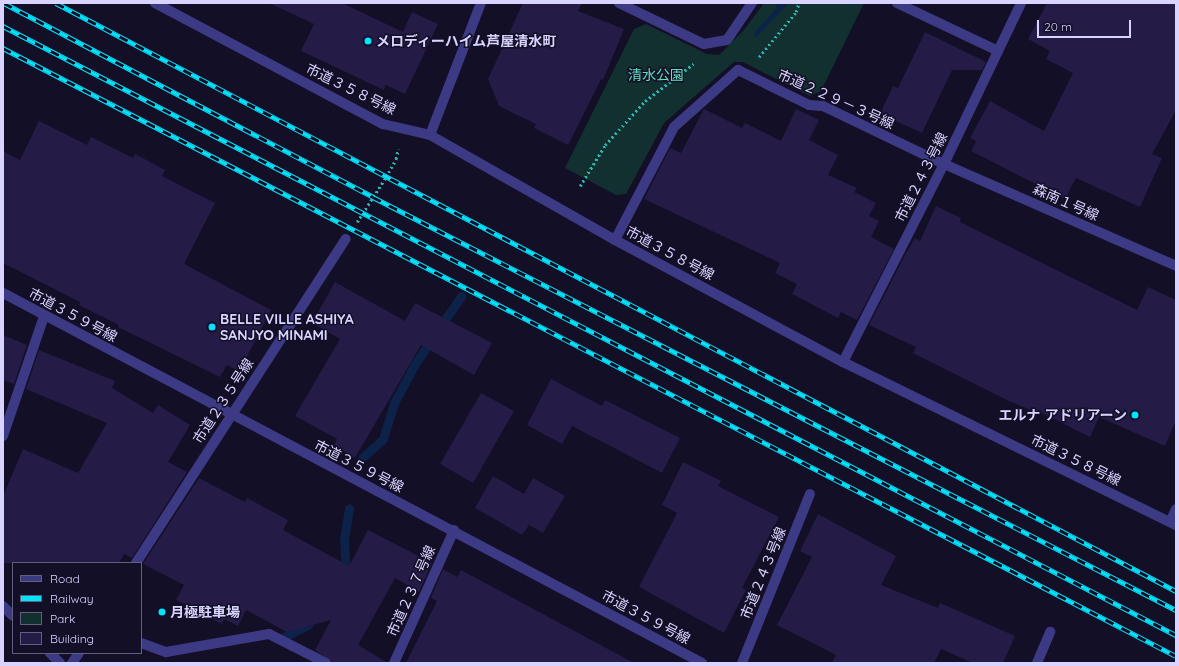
<!DOCTYPE html>
<html>
<head>
<meta charset="utf-8">
<style>
	body { margin:0 }
	#map { position:relative; width:1179px; height:666px; overflow:hidden; background:#130f26; font-family:Quicksand,"Noto Sans JP",sans-serif }
	div>[style] { position:absolute }
	.green>* { inset:0; background:#12302f }
	.water>* { inset:0; background:#0c2248 }
	.stream>* { height:9px; margin:-4.5px; padding:0 4.5px; transform-origin:4.5px; border-radius:4.5px; background:#0c2248 }
	.building>* { inset:0; background:#241b47 }
	.path>* { height:2.5px; margin-top:-1.25px; transform-origin:0; background:repeating-linear-gradient(90deg,#2fb8b0 0 2px,transparent 0 5px) }
	.service>* { height:10px; margin:-5px; padding:0 5px; transform-origin:5px; border-radius:5px; background:#3d3a85 }
	.minor>* { height:10px; margin:-5px; padding:0 5px; transform-origin:5px; border-radius:5px; background:#3d3a85 }
	.tertiary>* { height:10px; margin:-5px; padding:0 5px; transform-origin:5px; border-radius:5px; background:#3d3a85 }
	.rail>* { height:4.5px; margin-top:-2.25px; transform-origin:0; background:repeating-linear-gradient(90deg,#130f26 0 9px,#00e5ff 0 18px); box-sizing:border-box; border-block:1px solid #00e5ff }
	.dots>* { width:11px; height:11px; translate:-50% -50%; box-sizing:border-box; border:2px solid #130f26; border-radius:50% }
	span { translate:-50% -50%; white-space:nowrap; text-align:center; line-height:1.15; -webkit-text-stroke:3px #130f26; paint-order:stroke }
	.poi-label { font-size:14px; color:#d9d4ff; font-weight:700 }
	.left { translate:0 -50%; text-align:left }
	.right { translate:-100% -50%; text-align:right }
	.park-label { font-size:14px; color:#5fe0c0 }
	.street-label { font-size:14px; color:#d9d4ff }
	.frame { position:absolute; inset:0; border:4px solid #d9d4ff; pointer-events:none }
	.legend { position:absolute; left:12px; top:562px; width:130px; height:92px; box-sizing:border-box; background:#130f26; border:1px solid #625e7d; margin:0; padding:5px 7px; list-style:none; font-size:12px; color:#d9d4ff }
	.legend li { display:flex; align-items:center; gap:8px; height:20px }
	.legend b { width:20px; border:1px solid #625e7d }
	.scale { position:absolute; left:1037px; top:20px; width:94px; height:18px; box-sizing:border-box; border:2px solid #d9d4ff; border-top:0; padding-left:5px; font-size:12px; line-height:14px; white-space:nowrap; color:#d9d4ff; -webkit-text-stroke:3px #130f26; paint-order:stroke }
</style>
</head>
<body>
<div id="map">
	<div class="green">
		<div style="clip-path:polygon(764px 3px,864px 3px,821px 91px,810px 96px,743px 62px,734px 62px,664px 123px,626px 194px,616px 195px,565px 168px,634px 29px,646px 24px,707px 54px,719px 55px,744px 30px)"></div>
	</div>
	<div class="water">
		<div style="clip-path:polygon(776px 3px,789px 3px,756px 37px,753px 34px,777px 8px)"></div>
	</div>
	<div class="stream">
		<div style="left:439px;top:328px;width:39px;rotate:-55deg"></div>
		<div style="left:362px;top:458px;width:28px;rotate:-42deg"></div>
		<div style="left:383px;top:439px;width:38px;rotate:-73deg"></div>
		<div style="left:394px;top:403px;width:47px;rotate:-61.8deg"></div>
		<div style="left:416px;top:362px;width:28px;rotate:-55deg"></div>
		<div style="left:346px;top:576px;width:36px;rotate:-93deg"></div>
		<div style="left:344px;top:540px;width:32px;rotate:-81deg"></div>
		<div style="left:284px;top:637px;width:28px;rotate:-27deg"></div>
	</div>
	<div class="building">
		<div style="clip-path:polygon(269px 3px,342px 3px,403px 32px,412px 12px,438px 24px,405px 94px,386px 85px,384px 90px,301px 51px,314px 24px)"></div>
		<div style="clip-path:polygon(523px 3px,582px 3px,578px 11px,624px 29px,603px 80px,601px 79px,568px 145px,534px 128px,536px 124px,499px 106px,488px 79px)"></div>
		<div style="clip-path:polygon(1047px 3px,1176px 3px,1176px 110px,1152px 154px,1162px 158px,1140px 207px,1076px 178px,1065px 199px,971px 151px,976px 141px,970px 138px,990px 101px,1044px 131px,1073px 73px,1046px 59px,1050px 51px,1028px 39px)"></div>
		<div style="clip-path:polygon(925px 32px,986px 62px,982px 70px,952px 70px,922px 133px,880px 114px,893px 86px,898px 88px)"></div>
		<div style="clip-path:polygon(704px 109px,742px 128px,745px 123px,781px 141px,796px 109px,819px 120px,809px 140px,838px 155px,828px 175px,857px 188px,854px 192px,876px 203px,869px 216px,879px 221px,871px 237px,894px 249px,857px 320px,841px 312px,838px 318px,792px 294px,797px 284px,775px 273px,780px 263px,644px 199px,670px 148px,681px 153px)"></div>
		<div style="clip-path:polygon(39px 121px,87px 145px,91px 137px,133px 158px,135px 154px,165px 170px,162px 176px,215px 203px,184px 264px,271px 310px,239px 372px,227px 365px,220px 377px,118px 327px,119px 325px,79px 305px,80px 302px,3px 263px,3px 151px,20px 160px)"></div>
		<div style="clip-path:polygon(936px 206px,961px 218px,960px 222px,1137px 310px,1148px 287px,1176px 300px,1176px 420px,1165px 446px,1099px 417px,1090px 437px,1040px 412px,1040px 414px,1009px 401px,913px 353px,916px 347px,869px 325px,905px 255px,915px 238px,920px 241px)"></div>
		<div style="clip-path:polygon(335px 282px,405px 321px,415px 303px,492px 343px,474px 375px,421px 345px,355px 458px,334px 445px,337px 439px,295px 416px,340px 339px,312px 323px)"></div>
		<div style="clip-path:polygon(3px 335px,27px 345px,14px 384px,3px 380px)"></div>
		<div style="clip-path:polygon(39px 350px,115px 381px,112px 388px,153px 413px,158px 405px,190px 425px,168px 462px,187px 472px,132px 558px,124px 554px,119px 563px,3px 563px,3px 496px,23px 449px,78px 473px,107px 423px,26px 389px)"></div>
		<div style="clip-path:polygon(551px 379px,602px 406px,605px 400px,680px 438px,662px 473px,572px 426px,562px 444px,527px 425px)"></div>
		<div style="clip-path:polygon(481px 393px,514px 411px,473px 483px,440px 464px)"></div>
		<div style="clip-path:polygon(683px 462px,721px 481px,718px 486px,779px 517px,742px 588px,746px 590px,724px 633px,639px 587px,677px 513px,662px 505px)"></div>
		<div style="clip-path:polygon(493px 476px,524px 494px,533px 478px,565px 496px,543px 533px,529px 525px,522px 535px,475px 508px)"></div>
		<div style="clip-path:polygon(199px 478px,245px 502px,247px 498px,288px 520px,283px 530px,349px 566px,368px 530px,432px 563px,419px 592px,395px 578px,358px 645px,388px 663px,334px 663px,315px 650px,331px 620px,287px 632px,246px 610px,238px 626px,224px 619px,222px 624px,176px 600px,184px 585px,143px 564px)"></div>
		<div style="clip-path:polygon(818px 514px,896px 556px,881px 585px,938px 608px,940px 603px,1015px 636px,1003px 663px,973px 663px,941px 649px,934px 663px,832px 663px,836px 655px,777px 625px,812px 557px,800px 551px)"></div>
		<div style="clip-path:polygon(443px 569px,457px 577px,461px 570px,634px 663px,406px 663px,437px 601px,431px 598px)"></div>
	</div>
	<div class="path">
		<div style="left:759px;top:57px;width:58px;rotate:-50.6deg"></div>
		<div style="left:796px;top:12px;width:9px;rotate:-72deg"></div>
		<div style="left:580px;top:186px;width:48px;rotate:-58.6deg"></div>
		<div style="left:605px;top:145px;width:59px;rotate:-47.7deg"></div>
		<div style="left:645px;top:101px;width:61px;rotate:-37.6deg"></div>
		<div style="left:357px;top:222px;width:54px;rotate:-57.2deg"></div>
		<div style="left:386px;top:177px;width:21px;rotate:-61deg"></div>
		<div style="left:396px;top:159px;width:10px;rotate:-79deg"></div>
	</div>
	<div class="service">
		<div style="left:141px;top:643px;width:27px;rotate:20deg"></div>
		<div style="left:166px;top:652px;width:105px;rotate:-9.9deg"></div>
	</div>
	<div class="minor">
		<div style="left:619px;top:3px;width:94px;rotate:25.8deg"></div>
		<div style="left:704px;top:44px;width:23px;rotate:-10deg"></div>
		<div style="left:727px;top:40px;width:45px;rotate:-56deg"></div>
		<div style="left:897px;top:3px;width:112px;rotate:25.4deg"></div>
		<div style="left:615px;top:240px;width:127px;rotate:-62.4deg"></div>
		<div style="left:674px;top:127px;width:86px;rotate:-41.7deg"></div>
		<div style="left:738px;top:70px;width:79px;rotate:26.2deg"></div>
		<div style="left:809px;top:105px;width:14px;rotate:4deg"></div>
		<div style="left:823px;top:106px;width:134px;rotate:25.6deg"></div>
		<div style="left:944px;top:164px;width:253px;rotate:23.7deg"></div>
		<div style="left:843px;top:362px;width:222px;rotate:-63deg"></div>
		<div style="left:944px;top:164px;width:178px;rotate:-64.4deg"></div>
		<div style="left:3px;top:436px;width:127px;rotate:-71.1deg"></div>
		<div style="left:1170px;top:522px;width:14px;rotate:-65deg"></div>
		<div style="left:136px;top:563px;width:386px;rotate:-57.1deg"></div>
		<div style="left:3px;top:606px;width:14px;rotate:45deg"></div>
		<div style="left:269px;top:634px;width:64px;rotate:27deg"></div>
		<div style="left:50px;top:653px;width:14px;rotate:45deg"></div>
		<div style="left:72px;top:663px;width:12px;rotate:-55deg"></div>
		<div style="left:394px;top:663px;width:146px;rotate:-65.7deg"></div>
		<div style="left:742px;top:663px;width:182px;rotate:-68.1deg"></div>
		<div style="left:1037px;top:663px;width:34px;rotate:-67deg"></div>
	</div>
	<div class="tertiary">
		<div style="left:155px;top:3px;width:258px;rotate:28deg"></div>
		<div style="left:383px;top:124px;width:48px;rotate:13.2deg"></div>
		<div style="left:430px;top:135px;width:213px;rotate:29.6deg"></div>
		<div style="left:615px;top:240px;width:259px;rotate:28.2deg"></div>
		<div style="left:843px;top:362px;width:371px;rotate:26.1deg"></div>
		<div style="left:430px;top:135px;width:142px;rotate:-68.9deg"></div>
		<div style="left:3px;top:293px;width:791px;rotate:27.89deg"></div>
	</div>
	<div class="rail">
		<div style="left:4px;top:3px;width:417px;rotate:27.7deg"></div>
		<div style="left:373px;top:197px;width:903px;rotate:27.22deg"></div>
		<div style="left:56px;top:3px;width:1265px;rotate:27.7deg"></div>
		<div style="left:3px;top:26px;width:1322px;rotate:27.44deg"></div>
		<div style="left:3px;top:48px;width:1321px;rotate:27.4deg"></div>
	</div>
	<div class="dots">
		<div style="left:368px;top:41px;background:#00e5ff"></div>
		<div style="left:212px;top:327px;background:#00e5ff"></div>
		<div style="left:1135px;top:415px;background:#00e5ff"></div>
		<div style="left:162px;top:612px;background:#00e5ff"></div>
	</div>
	<div class="poi-label">
		<span class="left" style="left:376px;top:41px">メロディーハイム芦屋清水町</span>
		<span class="left" style="left:220px;top:327px">BELLE VILLE ASHIYA<br>SANJYO MINAMI</span>
		<span class="right" style="left:1127px;top:415px">エルナ アドリアーン</span>
		<span class="left" style="left:170px;top:612px">月極駐車場</span>
	</div>
	<div class="park-label">
		<span style="left:656px;top:75px">清水公園</span>
	</div>
	<div class="street-label">
		<span style="left:351px;top:89px;rotate:26deg">市道３５８号線</span>
		<span style="left:836px;top:99px;rotate:24deg">市道２２９－３号線</span>
		<span style="left:921px;top:177px;rotate:-63deg">市道２４３号線</span>
		<span style="left:1066px;top:202px;rotate:24deg">森南１号線</span>
		<span style="left:670px;top:253px;rotate:28deg">市道３５８号線</span>
		<span style="left:73px;top:315px;rotate:28deg">市道３５９号線</span>
		<span style="left:223px;top:401px;rotate:-57deg">市道２３５号線</span>
		<span style="left:1076px;top:460px;rotate:26deg">市道３５８号線</span>
		<span style="left:359px;top:466px;rotate:27deg">市道３５９号線</span>
		<span style="left:763px;top:573px;rotate:-68deg">市道２４３号線</span>
		<span style="left:411px;top:591px;rotate:-66deg">市道２３７号線</span>
		<span style="left:646px;top:617px;rotate:28deg">市道３５９号線</span>
	</div>
	<div class="frame"></div>
	<ul class="legend">
	<li><b style="height:5px;background:#3d3a85"></b>Road</li>
	<li><b style="height:5px;background:#00e5ff"></b>Railway</li>
	<li><b style="height:11px;background:#12302f"></b>Park</li>
	<li><b style="height:11px;background:#241b47"></b>Building</li>
	</ul>
	<div class="scale">20 m</div>
</div>
</body>
</html>
